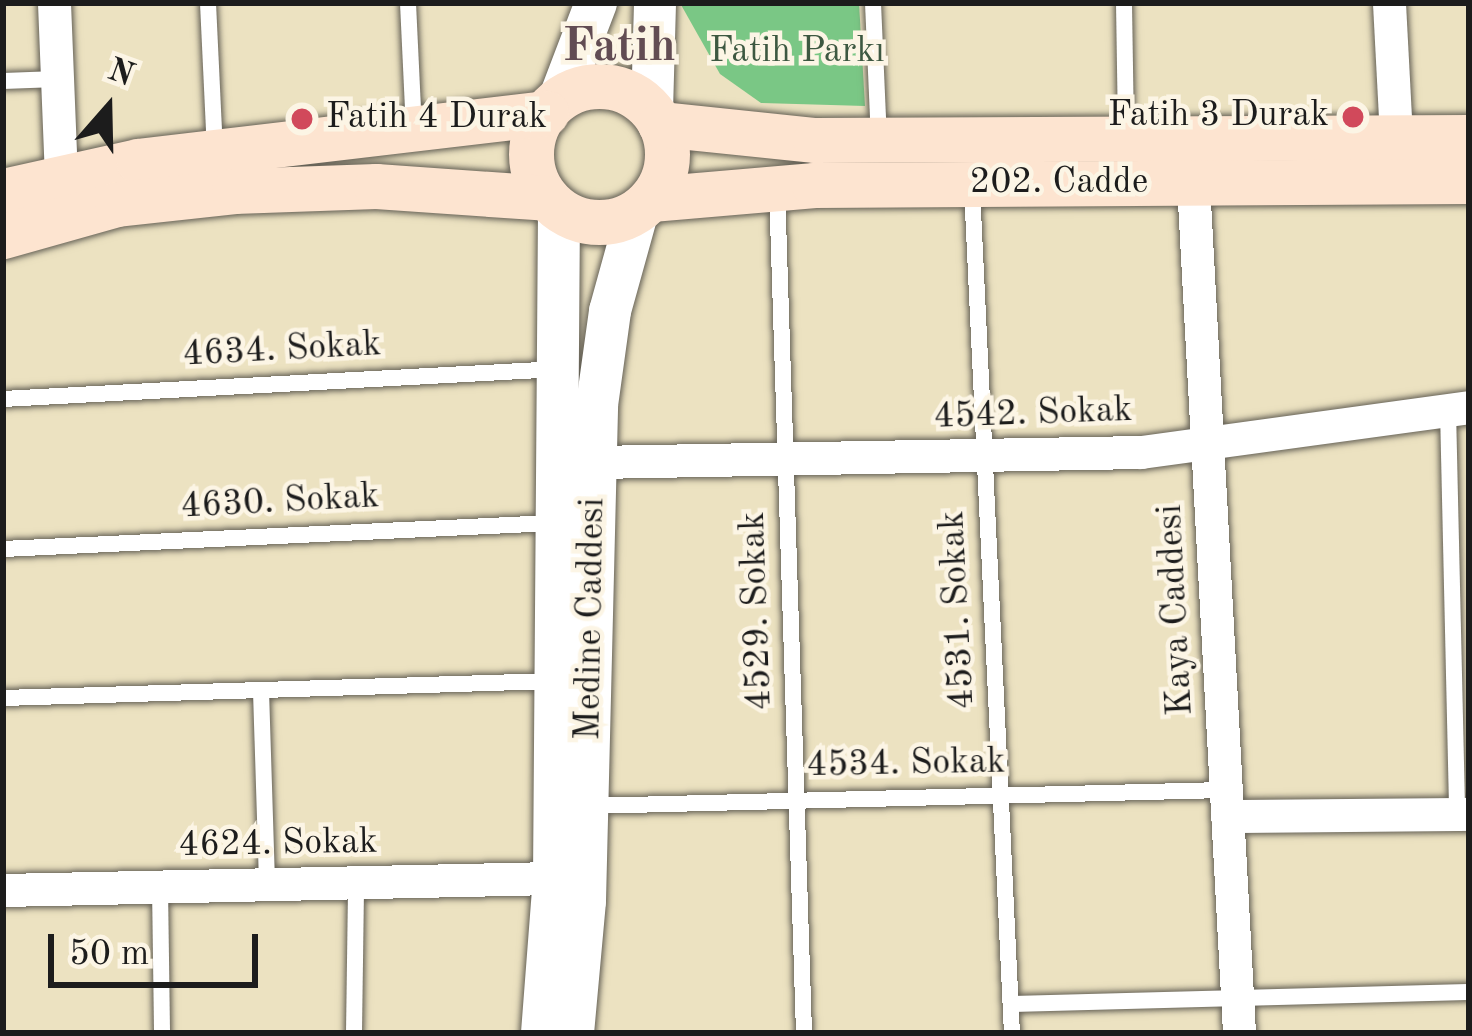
<!DOCTYPE html>
<html>
<head>
<meta charset="utf-8">
<style>
	body { margin:0 }
	#map { position:relative; width:1472px; height:1036px; overflow:hidden; background:#ece2c1; font-family:"Old Standard TT",serif }
	div>[style] { position:absolute }
	.green>* { inset:0; background:#7ac785 }
	.roads { filter:drop-shadow(0 0 3px #656156) drop-shadow(0 0 3px #656156) }
	.service>* { height:16px; margin:-8px; padding:0 8px; transform-origin:8px; border-radius:8px; background:#fff }
	.minor>* { height:33px; margin:-16.5px; padding:0 16.5px; transform-origin:16.5px; border-radius:16.5px; background:#fff }
	.tertiary>* { height:42px; margin:-21px; padding:0 21px; transform-origin:21px; border-radius:21px; background:#fff }
	.secondary>* { height:45px; margin:-22.5px; padding:0 22.5px; transform-origin:22.5px; border-radius:22.5px; background:#fde4d0 }
	.secondary>.ring { margin:-22.5px; padding:0; box-sizing:content-box; background:none; border:45px solid #fde4d0; border-radius:50% }
	.dots>* { width:33px; height:33px; translate:-50% -50%; box-sizing:border-box; border:6px solid #fcf5e5; border-radius:50% }
	span { translate:-50% -50%; white-space:nowrap; text-align:center; line-height:1.15; -webkit-text-stroke:9px #fcf5e5; paint-order:stroke }
	.park-label { font-size:36px; color:#3d5841 }
	.poi-label { font-size:36px; color:#1c1c1c }
	.right { translate:-100% -50%; text-align:right }
	.left { translate:0 -50%; text-align:left }
	.street-label { font-size:36px; color:#1c1c1c }
	.district-label { font-size:48px; color:#624c53; font-weight:700 }
	.frame { position:absolute; inset:0; border:6px solid #1c1c1c; pointer-events:none }
	.north { position:absolute; left:48px; top:48px; width:120px; height:120px; -webkit-text-stroke:9px #fcf5e5; paint-order:stroke; rotate:20deg; font-size:33px; font-weight:700; line-height:48px; text-align:center; color:#1c1c1c }
	.north::after { content:''; display:block; margin:auto; width:42px; height:54px; background:#1c1c1c; clip-path:polygon(50% 0,100% 100%,50% 72%,0 100%) }
	.scale { position:absolute; left:48px; top:934px; width:210px; height:54px; box-sizing:border-box; border:6px solid #1c1c1c; border-top:0; padding-left:15px; font-size:36px; line-height:42px; white-space:nowrap; color:#1c1c1c; -webkit-text-stroke:9px #fcf5e5; paint-order:stroke }
</style>
</head>
<body>
<div id="map">
	<div class="green">
		<div style="clip-path:polygon(680px 3px,859px 3px,865px 106px,761px 103px,720px 74px)"></div>
	</div>
	<div class="roads">
		<div class="service">
			<div style="left:208px;top:3px;width:148px;rotate:87.3deg"></div>
			<div style="left:408px;top:3px;width:125px;rotate:87.3deg"></div>
			<div style="left:873px;top:3px;width:137px;rotate:87.5deg"></div>
			<div style="left:1124px;top:3px;width:131px;rotate:89.1deg"></div>
			<div style="left:3px;top:81px;width:54px;rotate:-2.1deg"></div>
			<div style="left:777px;top:188px;width:845px;rotate:88.17deg"></div>
			<div style="left:972px;top:189px;width:845px;rotate:87.29deg"></div>
			<div style="left:3px;top:399px;width:557px;rotate:-3.09deg"></div>
			<div style="left:1448px;top:410px;width:404px;rotate:88.7deg"></div>
			<div style="left:3px;top:549px;width:551px;rotate:-2.71deg"></div>
			<div style="left:261px;top:691px;width:193px;rotate:88.2deg"></div>
			<div style="left:3px;top:698px;width:551px;rotate:-1.77deg"></div>
			<div style="left:588px;top:806px;width:638px;rotate:-1.44deg"></div>
			<div style="left:160px;top:887px;width:146px;rotate:89.2deg"></div>
			<div style="left:1011px;top:1004px;width:458px;rotate:-1.5deg"></div>
			<div style="left:354px;top:1033px;width:150px;rotate:-89.2deg"></div>
		</div>
		<div class="minor">
			<div style="left:54px;top:3px;width:171px;rotate:87.7deg"></div>
			<div style="left:1389px;top:3px;width:154px;rotate:87deg"></div>
			<div style="left:1193px;top:183px;width:851px;rotate:86.9deg"></div>
			<div style="left:595px;top:462px;width:546px;rotate:-1.05deg"></div>
			<div style="left:1141px;top:452px;width:331px;rotate:-7.8deg"></div>
			<div style="left:1227px;top:816px;width:242px;rotate:-0.5deg"></div>
			<div style="left:3px;top:890px;width:551px;rotate:-1.25deg"></div>
		</div>
		<div class="tertiary">
			<div style="left:559px;top:100px;width:104px;rotate:-69.1deg"></div>
			<div style="left:652px;top:111px;width:108px;rotate:-88.4deg"></div>
			<div style="left:542px;top:1033px;width:155px;rotate:-85.6deg"></div>
			<div style="left:554px;top:878px;width:669px;rotate:-89.57deg"></div>
			<div style="left:573px;top:1033px;width:133px;rotate:-84.8deg"></div>
			<div style="left:585px;top:901px;width:496px;rotate:-88.6deg"></div>
			<div style="left:597px;top:405px;width:95px;rotate:-82.1deg"></div>
			<div style="left:610px;top:311px;width:105px;rotate:-74.5deg"></div>
		</div>
		<div class="secondary">
			<div class="ring" style="left:531px;top:86px;width:91px;height:91px"></div>
			<div style="left:660px;top:124px;width:156px;rotate:5.9deg"></div>
			<div style="left:815px;top:140px;width:654px;rotate:-0.26deg"></div>
			<div style="left:3px;top:191px;width:138px;rotate:-12.5deg"></div>
			<div style="left:138px;top:161px;width:411px;rotate:-6.7deg"></div>
			<div style="left:651px;top:199px;width:164px;rotate:-4.9deg"></div>
			<div style="left:814px;top:185px;width:655px;rotate:-0.35deg"></div>
			<div style="left:3px;top:236px;width:118px;rotate:-15.7deg"></div>
			<div style="left:117px;top:204px;width:118px;rotate:-6.3deg"></div>
			<div style="left:234px;top:191px;width:142px;rotate:-2deg"></div>
			<div style="left:376px;top:186px;width:171px;rotate:4deg"></div>
		</div>
	</div>
	<div class="dots">
		<div style="left:1353px;top:117px;background:#d1495b"></div>
		<div style="left:302px;top:119px;background:#d1495b"></div>
	</div>
	<div class="park-label">
		<span style="left:797px;top:53px">Fatih Parkı</span>
	</div>
	<div class="poi-label">
		<span class="right" style="left:1329px;top:117px">Fatih 3 Durak</span>
		<span class="left" style="left:326px;top:119px">Fatih 4 Durak</span>
	</div>
	<div class="street-label">
		<span style="left:1059px;top:184px">202. Cadde</span>
		<span style="left:282px;top:351px;rotate:-3deg">4634. Sokak</span>
		<span style="left:1033px;top:415px;rotate:-2deg">4542. Sokak</span>
		<span style="left:280px;top:503px;rotate:-3deg">4630. Sokak</span>
		<span style="left:959px;top:610px;rotate:-93deg">4531. Sokak</span>
		<span style="left:1177px;top:610px;rotate:-93deg">Kaya Caddesi</span>
		<span style="left:758px;top:611px;rotate:-92deg">4529. Sokak</span>
		<span style="left:592px;top:619px;rotate:-89deg">Medine Caddesi</span>
		<span style="left:906px;top:765px;rotate:-1deg">4534. Sokak</span>
		<span style="left:278px;top:845px;rotate:-1deg">4624. Sokak</span>
	</div>
	<div class="district-label">
		<span style="left:619px;top:48px">Fatih</span>
	</div>
	<div class="frame"></div>
	<div class="north">N</div>
	<div class="scale">50 m</div>
</div>
</body>
</html>
